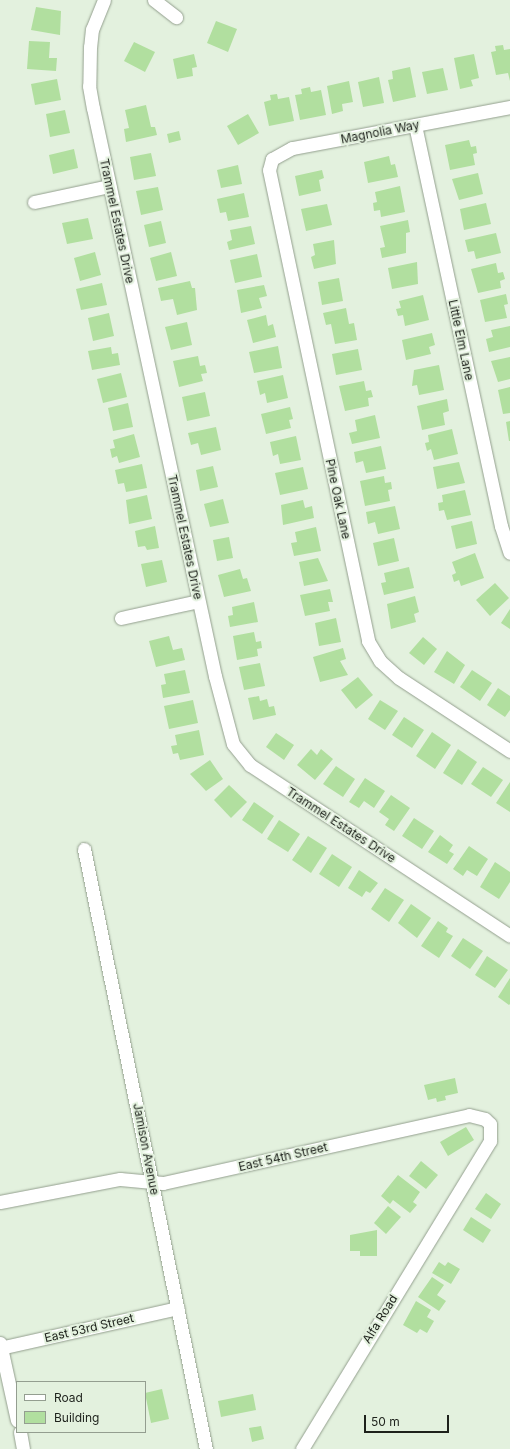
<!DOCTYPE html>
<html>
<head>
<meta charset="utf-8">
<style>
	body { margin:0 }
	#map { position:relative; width:510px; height:1449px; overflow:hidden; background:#e3f1de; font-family:Inter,sans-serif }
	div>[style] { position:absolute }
	.building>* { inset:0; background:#b1df9f }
	.roads { filter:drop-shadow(0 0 1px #939f8e) drop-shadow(0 0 1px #939f8e) }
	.minor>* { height:13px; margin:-6.5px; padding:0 6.5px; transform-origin:6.5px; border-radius:6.5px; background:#fff }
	span { translate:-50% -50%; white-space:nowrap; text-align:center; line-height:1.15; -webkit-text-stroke:4px #e3f1de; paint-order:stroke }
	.street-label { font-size:12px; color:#1e221c }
	.legend { position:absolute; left:16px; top:1381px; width:130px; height:52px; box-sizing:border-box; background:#e3f1de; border:1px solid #949e90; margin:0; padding:5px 7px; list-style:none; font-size:12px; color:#1e221c }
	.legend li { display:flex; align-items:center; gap:8px; height:20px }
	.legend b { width:20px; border:1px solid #949e90 }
	.scale { position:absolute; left:364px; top:1415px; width:85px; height:18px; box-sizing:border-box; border:2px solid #1e221c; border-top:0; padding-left:5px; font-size:12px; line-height:14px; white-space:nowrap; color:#1e221c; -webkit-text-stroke:3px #e3f1de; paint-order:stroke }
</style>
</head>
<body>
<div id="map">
	<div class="building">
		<div style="clip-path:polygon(36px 7px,61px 11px,60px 35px,31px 30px)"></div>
		<div style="clip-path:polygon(216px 21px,237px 29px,228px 52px,207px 43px)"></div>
		<div style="clip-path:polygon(29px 41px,50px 42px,49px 58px,57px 58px,56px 71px,27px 69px)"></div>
		<div style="clip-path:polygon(134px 42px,155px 52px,145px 72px,124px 61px)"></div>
		<div style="clip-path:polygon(503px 45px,504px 50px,510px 49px,510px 81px,508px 73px,496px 75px,491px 52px,496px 51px,495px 46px)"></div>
		<div style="clip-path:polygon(194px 54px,197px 67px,192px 68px,193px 76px,177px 79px,173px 59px)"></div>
		<div style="clip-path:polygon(474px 54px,479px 78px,471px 80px,473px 86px,460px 89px,454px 58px)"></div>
		<div style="clip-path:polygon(410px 67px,416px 97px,393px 102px,388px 80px,393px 79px,392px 71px)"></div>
		<div style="clip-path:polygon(443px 68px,448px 90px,427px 94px,422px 72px)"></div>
		<div style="clip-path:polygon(379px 77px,384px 103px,363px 107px,358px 82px)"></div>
		<div style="clip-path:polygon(57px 79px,61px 100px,35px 105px,31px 84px)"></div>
		<div style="clip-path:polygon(349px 81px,353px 102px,342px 104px,343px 111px,332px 114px,327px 86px)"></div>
		<div style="clip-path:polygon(310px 87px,311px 92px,321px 90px,326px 115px,300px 120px,295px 95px,302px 94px,301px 89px)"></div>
		<div style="clip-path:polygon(277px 94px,278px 99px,289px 97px,294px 121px,269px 126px,264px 102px,271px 100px,270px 95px)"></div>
		<div style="clip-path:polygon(146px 105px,151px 127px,155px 127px,157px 135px,126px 142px,124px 129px,129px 128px,125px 110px)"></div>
		<div style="clip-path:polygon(65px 110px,70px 133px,50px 137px,46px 114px)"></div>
		<div style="clip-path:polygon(248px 114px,259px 133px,238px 145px,227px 126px)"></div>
		<div style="clip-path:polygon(179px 131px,181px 140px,169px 143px,167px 134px)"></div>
		<div style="clip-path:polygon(469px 140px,471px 147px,476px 146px,477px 153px,473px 154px,475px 165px,450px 170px,445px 145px)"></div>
		<div style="clip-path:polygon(74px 149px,78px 168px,53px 174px,49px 155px)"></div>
		<div style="clip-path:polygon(151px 153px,156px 176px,134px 180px,130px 157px)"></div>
		<div style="clip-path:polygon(389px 156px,391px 165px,395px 164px,398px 177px,368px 183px,364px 162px)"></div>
		<div style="clip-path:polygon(238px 165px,242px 184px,221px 188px,217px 170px)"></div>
		<div style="clip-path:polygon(322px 170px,324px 178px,319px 180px,321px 191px,299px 196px,295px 176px)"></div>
		<div style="clip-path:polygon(478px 173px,483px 194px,459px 200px,452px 179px)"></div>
		<div style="clip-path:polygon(400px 186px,405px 212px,381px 217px,380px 210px,374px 211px,373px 203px,377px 202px,375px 192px)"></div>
		<div style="clip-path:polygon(158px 187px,163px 210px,141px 215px,136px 191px)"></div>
		<div style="clip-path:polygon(244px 193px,249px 217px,228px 221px,226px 212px,220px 213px,217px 199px)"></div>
		<div style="clip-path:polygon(486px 203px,491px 224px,464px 230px,460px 209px)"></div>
		<div style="clip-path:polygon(327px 204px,332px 225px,306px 231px,301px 209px)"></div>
		<div style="clip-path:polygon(88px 218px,93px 239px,67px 244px,62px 223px)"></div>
		<div style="clip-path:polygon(408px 220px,410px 232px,406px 233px,406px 253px,382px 258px,380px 248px,385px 247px,380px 226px)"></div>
		<div style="clip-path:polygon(161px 221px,166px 243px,149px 247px,144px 225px)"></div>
		<div style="clip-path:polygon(251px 226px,255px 244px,229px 250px,227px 242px,232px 240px,230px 230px)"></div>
		<div style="clip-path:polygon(496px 233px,501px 253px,476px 259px,474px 251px,468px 252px,465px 240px)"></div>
		<div style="clip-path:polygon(334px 240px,336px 264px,314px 269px,311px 257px,315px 255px,313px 244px)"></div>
		<div style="clip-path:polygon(95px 252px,101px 275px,80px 281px,74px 258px)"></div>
		<div style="clip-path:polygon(171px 252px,177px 276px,156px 281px,150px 258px)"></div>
		<div style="clip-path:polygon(257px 254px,262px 277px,235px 283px,230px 260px)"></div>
		<div style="clip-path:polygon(417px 262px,418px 284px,392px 289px,388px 268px)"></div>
		<div style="clip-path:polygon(496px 263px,498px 273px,503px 272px,505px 279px,500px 281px,501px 288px,478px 293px,471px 269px)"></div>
		<div style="clip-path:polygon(339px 278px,343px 301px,322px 305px,318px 282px)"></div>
		<div style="clip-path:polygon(190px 281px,192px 288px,195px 288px,197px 310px,177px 315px,173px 299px,161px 301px,158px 288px)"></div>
		<div style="clip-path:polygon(102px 283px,107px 305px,81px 310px,76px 289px)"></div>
		<div style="clip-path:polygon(264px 285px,267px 296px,259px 298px,262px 308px,241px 313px,237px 290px)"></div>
		<div style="clip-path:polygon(506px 294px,508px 304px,504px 305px,507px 318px,485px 322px,480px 300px)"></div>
		<div style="clip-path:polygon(423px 295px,429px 320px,405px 326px,403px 315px,398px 316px,396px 309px,401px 308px,399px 301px)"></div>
		<div style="clip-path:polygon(346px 308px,349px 324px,354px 323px,357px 340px,335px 344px,331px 324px,326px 325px,323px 313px)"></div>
		<div style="clip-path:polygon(109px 313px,114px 336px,93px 341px,88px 318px)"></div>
		<div style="clip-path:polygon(266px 315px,268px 326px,273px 324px,276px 337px,253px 343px,247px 320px)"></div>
		<div style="clip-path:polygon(187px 322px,192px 345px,171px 350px,165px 327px)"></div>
		<div style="clip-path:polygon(510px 326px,510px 347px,489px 352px,486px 339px,493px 337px,491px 330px)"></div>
		<div style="clip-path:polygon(432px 333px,435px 345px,429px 347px,431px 354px,406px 360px,402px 340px)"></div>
		<div style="clip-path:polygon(278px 346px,282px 368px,254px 373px,249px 352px)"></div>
		<div style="clip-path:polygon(111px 347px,112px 354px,118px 353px,120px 365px,92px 370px,88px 351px)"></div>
		<div style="clip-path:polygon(358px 349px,362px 370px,336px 375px,332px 354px)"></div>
		<div style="clip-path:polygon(198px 356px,200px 366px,205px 365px,207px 373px,201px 374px,203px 381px,179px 387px,173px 361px)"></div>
		<div style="clip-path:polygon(510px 357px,510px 379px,498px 382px,491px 361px)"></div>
		<div style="clip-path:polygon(439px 365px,444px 390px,419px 395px,417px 385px,412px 386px,414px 370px)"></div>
		<div style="clip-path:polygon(121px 373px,127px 397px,103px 403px,97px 379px)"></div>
		<div style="clip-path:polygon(283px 375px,288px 398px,267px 403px,265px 393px,260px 395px,257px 381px)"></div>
		<div style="clip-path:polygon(364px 381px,366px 391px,371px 390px,373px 397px,368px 398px,369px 406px,345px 411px,339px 386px)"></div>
		<div style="clip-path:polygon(510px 387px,510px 413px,503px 414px,498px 390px)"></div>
		<div style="clip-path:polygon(205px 392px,210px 416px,187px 421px,182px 397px)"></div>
		<div style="clip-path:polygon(447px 399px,449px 411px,443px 413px,445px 425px,422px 430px,417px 406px)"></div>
		<div style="clip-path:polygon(128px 403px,133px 427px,113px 431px,108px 408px)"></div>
		<div style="clip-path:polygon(290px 407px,293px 419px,289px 420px,291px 428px,266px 434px,261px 414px)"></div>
		<div style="clip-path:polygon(375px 415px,380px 438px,352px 444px,349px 433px,357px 431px,355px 420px)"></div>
		<div style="clip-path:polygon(510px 421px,510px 441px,509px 441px,506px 422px)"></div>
		<div style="clip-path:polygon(216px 427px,221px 450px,201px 455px,198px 443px,191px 445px,188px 433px)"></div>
		<div style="clip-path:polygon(452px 429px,458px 454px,434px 460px,431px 449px,427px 451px,425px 443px,429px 442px,428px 435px)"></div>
		<div style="clip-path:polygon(134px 434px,140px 457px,119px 463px,117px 456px,112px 458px,110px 449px,115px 448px,113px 440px)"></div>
		<div style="clip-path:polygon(296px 436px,301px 460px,280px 464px,278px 454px,273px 456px,270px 442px)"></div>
		<div style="clip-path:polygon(381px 446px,386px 469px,366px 473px,363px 461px,356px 463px,354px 452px)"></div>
		<div style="clip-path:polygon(459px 462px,465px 483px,437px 489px,433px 467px)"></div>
		<div style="clip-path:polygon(142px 464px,147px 488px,126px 492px,124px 483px,118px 484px,115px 470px)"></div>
		<div style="clip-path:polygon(213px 466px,218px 487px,200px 491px,196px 470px)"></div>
		<div style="clip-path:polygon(303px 467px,308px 489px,280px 495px,275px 473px)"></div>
		<div style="clip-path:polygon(384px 476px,385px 483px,391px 482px,392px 489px,388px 490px,390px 501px,365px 506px,360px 481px)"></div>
		<div style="clip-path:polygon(465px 490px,471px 515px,447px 520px,444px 510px,439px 511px,438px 503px,443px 502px,442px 495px)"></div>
		<div style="clip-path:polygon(147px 495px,152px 519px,129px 524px,126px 500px)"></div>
		<div style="clip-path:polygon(223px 499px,229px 523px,210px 527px,204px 504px)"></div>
		<div style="clip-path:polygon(303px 500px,305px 508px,312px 506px,314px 518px,283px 525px,281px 505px)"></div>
		<div style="clip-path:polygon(395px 506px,400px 529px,378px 534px,375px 522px,368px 524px,366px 512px)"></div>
		<div style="clip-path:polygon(472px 521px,477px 544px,456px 549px,451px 526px)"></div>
		<div style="clip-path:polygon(155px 526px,159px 548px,147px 550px,145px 546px,138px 547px,135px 531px)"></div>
		<div style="clip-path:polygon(316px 527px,321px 551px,294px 556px,291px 543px,297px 542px,295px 532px)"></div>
		<div style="clip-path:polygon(229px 537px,233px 558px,217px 561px,213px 540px)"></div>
		<div style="clip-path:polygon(394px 538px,399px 561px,378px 566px,373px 543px)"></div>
		<div style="clip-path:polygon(475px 553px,484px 578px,461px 586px,459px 580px,454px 582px,452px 575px,456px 573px,452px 562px)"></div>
		<div style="clip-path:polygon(318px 558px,328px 581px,304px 586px,299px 562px)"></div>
		<div style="clip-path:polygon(162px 560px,167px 582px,146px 587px,141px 564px)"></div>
		<div style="clip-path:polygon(409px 567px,414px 588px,384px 595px,381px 583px,386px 582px,384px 573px)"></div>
		<div style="clip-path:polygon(240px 569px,243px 579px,247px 578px,251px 591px,224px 597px,218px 575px)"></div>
		<div style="clip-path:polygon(495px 583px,509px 598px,490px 616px,476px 600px)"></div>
		<div style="clip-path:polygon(330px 589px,333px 602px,328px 602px,330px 611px,305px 616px,300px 595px)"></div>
		<div style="clip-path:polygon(415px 596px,419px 612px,414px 614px,416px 622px,391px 629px,387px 604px)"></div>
		<div style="clip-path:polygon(254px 602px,258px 622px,230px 627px,228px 616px,233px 615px,232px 607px)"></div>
		<div style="clip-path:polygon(510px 609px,510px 629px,501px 623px)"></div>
		<div style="clip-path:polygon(336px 618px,341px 642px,319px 646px,315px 623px)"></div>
		<div style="clip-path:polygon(254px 632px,256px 642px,261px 641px,262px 648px,257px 649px,258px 656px,237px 660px,233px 636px)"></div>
		<div style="clip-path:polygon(169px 636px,173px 650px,182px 648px,185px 660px,156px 667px,149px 641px)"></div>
		<div style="clip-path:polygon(423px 637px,437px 649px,424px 665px,409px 653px)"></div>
		<div style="clip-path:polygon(343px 648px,346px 659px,340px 661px,348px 675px,320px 682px,313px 657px)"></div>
		<div style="clip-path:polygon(447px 651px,465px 665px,454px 684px,434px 672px)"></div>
		<div style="clip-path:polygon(260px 663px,265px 686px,244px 690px,239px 667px)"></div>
		<div style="clip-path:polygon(185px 670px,190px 693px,163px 698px,161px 685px,166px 684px,164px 674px)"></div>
		<div style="clip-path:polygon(472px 670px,492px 683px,480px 701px,460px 687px)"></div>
		<div style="clip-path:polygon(358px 677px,373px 695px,356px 709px,341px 690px)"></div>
		<div style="clip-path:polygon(498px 688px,510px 696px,510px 710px,505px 717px,487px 705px)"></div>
		<div style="clip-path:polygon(259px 696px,260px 701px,267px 699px,269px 707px,274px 706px,276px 715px,253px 720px,248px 698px)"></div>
		<div style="clip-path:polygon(193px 700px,198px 723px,169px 729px,164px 706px)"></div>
		<div style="clip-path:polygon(380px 700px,398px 711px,385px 730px,368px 719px)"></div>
		<div style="clip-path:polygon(404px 717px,424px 730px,412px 748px,392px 735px)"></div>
		<div style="clip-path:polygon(199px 730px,204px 755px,180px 760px,178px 753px,173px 754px,171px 746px,177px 745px,175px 735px)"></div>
		<div style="clip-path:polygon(432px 732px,451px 745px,435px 769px,416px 756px)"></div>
		<div style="clip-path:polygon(276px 733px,294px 745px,284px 760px,266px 747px)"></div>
		<div style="clip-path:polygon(311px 749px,317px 755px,321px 749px,333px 759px,315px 780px,297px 765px)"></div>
		<div style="clip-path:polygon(458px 749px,477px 762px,462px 785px,443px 773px)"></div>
		<div style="clip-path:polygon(210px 760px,223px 779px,206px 791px,190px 774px)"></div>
		<div style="clip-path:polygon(336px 766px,355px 779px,343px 797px,323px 784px)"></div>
		<div style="clip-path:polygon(483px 767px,503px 780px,491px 797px,471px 784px)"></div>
		<div style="clip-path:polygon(365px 778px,385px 791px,374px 808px,364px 801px,359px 808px,349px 802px)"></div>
		<div style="clip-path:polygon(510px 782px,510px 812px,496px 803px)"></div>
		<div style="clip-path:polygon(229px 785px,247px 802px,231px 818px,214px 800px)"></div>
		<div style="clip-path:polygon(391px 795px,410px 808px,394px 831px,385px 825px,389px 819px,379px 812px)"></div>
		<div style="clip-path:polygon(254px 802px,274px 816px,262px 834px,242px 820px)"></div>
		<div style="clip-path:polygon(414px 818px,434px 831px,422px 849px,402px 836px)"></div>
		<div style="clip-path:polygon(279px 820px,300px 834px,288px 852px,267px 839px)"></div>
		<div style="clip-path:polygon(440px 835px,453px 845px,449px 851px,454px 854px,447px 864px,428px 852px)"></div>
		<div style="clip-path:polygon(308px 836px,327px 848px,311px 873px,292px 860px)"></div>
		<div style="clip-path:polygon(469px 846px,488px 859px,477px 876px,467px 870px,463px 876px,453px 869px)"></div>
		<div style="clip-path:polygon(332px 854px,352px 867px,339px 887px,319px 874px)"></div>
		<div style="clip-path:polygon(495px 862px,510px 872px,510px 882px,499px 899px,480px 887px)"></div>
		<div style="clip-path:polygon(359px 870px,378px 883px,370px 893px,366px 891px,362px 897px,348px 888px)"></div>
		<div style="clip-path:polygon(385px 888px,404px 900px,389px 922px,371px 909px)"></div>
		<div style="clip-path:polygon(411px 904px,431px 918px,417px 938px,398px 923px)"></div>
		<div style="clip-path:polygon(438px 921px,448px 928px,446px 932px,453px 936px,439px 958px,421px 946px)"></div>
		<div style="clip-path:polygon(463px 938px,483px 951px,470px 969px,451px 956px)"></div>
		<div style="clip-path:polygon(487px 956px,508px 970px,495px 988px,475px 975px)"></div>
		<div style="clip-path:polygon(510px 978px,510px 1004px,509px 1005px,498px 997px)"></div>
		<div style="clip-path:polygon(455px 1078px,458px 1093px,445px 1096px,446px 1100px,437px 1102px,436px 1098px,428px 1100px,424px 1085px)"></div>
		<div style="clip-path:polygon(466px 1127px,474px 1140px,448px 1156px,440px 1142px)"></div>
		<div style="clip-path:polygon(421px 1161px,438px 1175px,426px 1189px,409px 1176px)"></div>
		<div style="clip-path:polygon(398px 1175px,420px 1192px,413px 1202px,417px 1205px,410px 1213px,393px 1200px,390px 1204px,381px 1196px)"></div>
		<div style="clip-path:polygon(486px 1193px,501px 1204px,491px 1219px,475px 1209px)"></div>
		<div style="clip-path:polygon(388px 1206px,401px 1217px,386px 1234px,374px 1223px)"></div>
		<div style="clip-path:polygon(471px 1217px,491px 1230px,483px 1243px,463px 1230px)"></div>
		<div style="clip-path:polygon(377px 1230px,377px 1256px,360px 1256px,360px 1251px,350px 1251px,350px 1235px)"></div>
		<div style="clip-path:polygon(439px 1262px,445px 1266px,448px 1262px,460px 1269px,451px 1284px,432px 1273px)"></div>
		<div style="clip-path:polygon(432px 1277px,444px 1285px,437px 1295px,446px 1301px,439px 1311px,418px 1297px)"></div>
		<div style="clip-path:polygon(416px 1301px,431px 1310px,427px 1317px,434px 1321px,427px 1333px,420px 1329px,417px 1333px,403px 1325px)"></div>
		<div style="clip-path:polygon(162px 1389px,169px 1419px,151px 1423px,145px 1393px)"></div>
		<div style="clip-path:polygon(253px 1394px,256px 1410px,221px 1417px,218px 1401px)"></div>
		<div style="clip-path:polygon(261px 1426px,264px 1439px,252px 1442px,249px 1428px)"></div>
	</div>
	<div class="roads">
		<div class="minor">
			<div style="left:104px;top:0;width:31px;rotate:112deg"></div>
			<div style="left:92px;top:29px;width:18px;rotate:96deg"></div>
			<div style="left:90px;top:47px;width:39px;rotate:91deg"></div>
			<div style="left:89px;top:86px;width:22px;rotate:80deg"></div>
			<div style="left:93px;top:108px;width:581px;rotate:77.88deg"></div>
			<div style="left:215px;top:676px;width:70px;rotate:75.2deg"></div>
			<div style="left:233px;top:744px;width:27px;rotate:51deg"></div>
			<div style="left:250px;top:765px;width:311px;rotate:33.3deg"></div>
			<div style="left:154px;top:0;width:28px;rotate:38deg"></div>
			<div style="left:510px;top:107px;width:222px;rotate:169.3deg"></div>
			<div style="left:292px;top:148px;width:23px;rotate:151deg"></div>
			<div style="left:272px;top:159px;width:11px;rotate:105deg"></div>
			<div style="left:269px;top:170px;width:481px;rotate:78.1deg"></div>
			<div style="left:368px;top:641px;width:23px;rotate:59deg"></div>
			<div style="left:380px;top:661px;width:25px;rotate:42deg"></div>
			<div style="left:399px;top:678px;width:133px;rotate:33.3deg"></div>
			<div style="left:415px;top:125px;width:410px;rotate:77.9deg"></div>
			<div style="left:501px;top:526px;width:28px;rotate:72deg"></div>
			<div style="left:34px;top:202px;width:77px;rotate:-12deg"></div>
			<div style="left:121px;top:618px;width:79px;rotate:-12.4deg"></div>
			<div style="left:84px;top:849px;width:612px;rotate:78.51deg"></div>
			<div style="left:0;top:1202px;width:122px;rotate:-10.9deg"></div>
			<div style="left:120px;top:1179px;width:43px;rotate:5.3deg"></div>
			<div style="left:163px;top:1183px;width:313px;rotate:-12.5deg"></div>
			<div style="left:469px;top:1115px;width:16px;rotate:14deg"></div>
			<div style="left:485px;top:1119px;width:7px;rotate:45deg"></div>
			<div style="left:490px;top:1124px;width:17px;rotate:90deg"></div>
			<div style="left:490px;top:1141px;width:361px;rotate:121.4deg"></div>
			<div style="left:0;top:1343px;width:79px;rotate:77.6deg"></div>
			<div style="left:0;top:1348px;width:182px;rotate:-12.7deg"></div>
			<div style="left:20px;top:1432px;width:17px;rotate:80deg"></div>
		</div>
	</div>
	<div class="street-label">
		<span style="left:380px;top:132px;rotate:-11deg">Magnolia Way</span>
		<span style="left:117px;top:221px;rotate:78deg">Trammel Estates Drive</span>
		<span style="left:461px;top:340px;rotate:78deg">Little Elm Lane</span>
		<span style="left:338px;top:499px;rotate:78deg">Pine Oak Lane</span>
		<span style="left:185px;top:537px;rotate:78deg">Trammel Estates Drive</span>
		<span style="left:341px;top:825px;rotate:33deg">Trammel Estates Drive</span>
		<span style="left:146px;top:1149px;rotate:79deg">Jamison Avenue</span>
		<span style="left:283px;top:1157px;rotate:-13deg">East 54th Street</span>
		<span style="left:380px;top:1319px;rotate:-58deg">Alfa Road</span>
		<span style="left:89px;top:1328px;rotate:-13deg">East 53rd Street</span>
	</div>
	<ul class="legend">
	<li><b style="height:5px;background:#fff"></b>Road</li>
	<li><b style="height:11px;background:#b1df9f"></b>Building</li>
	</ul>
	<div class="scale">50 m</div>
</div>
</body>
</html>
